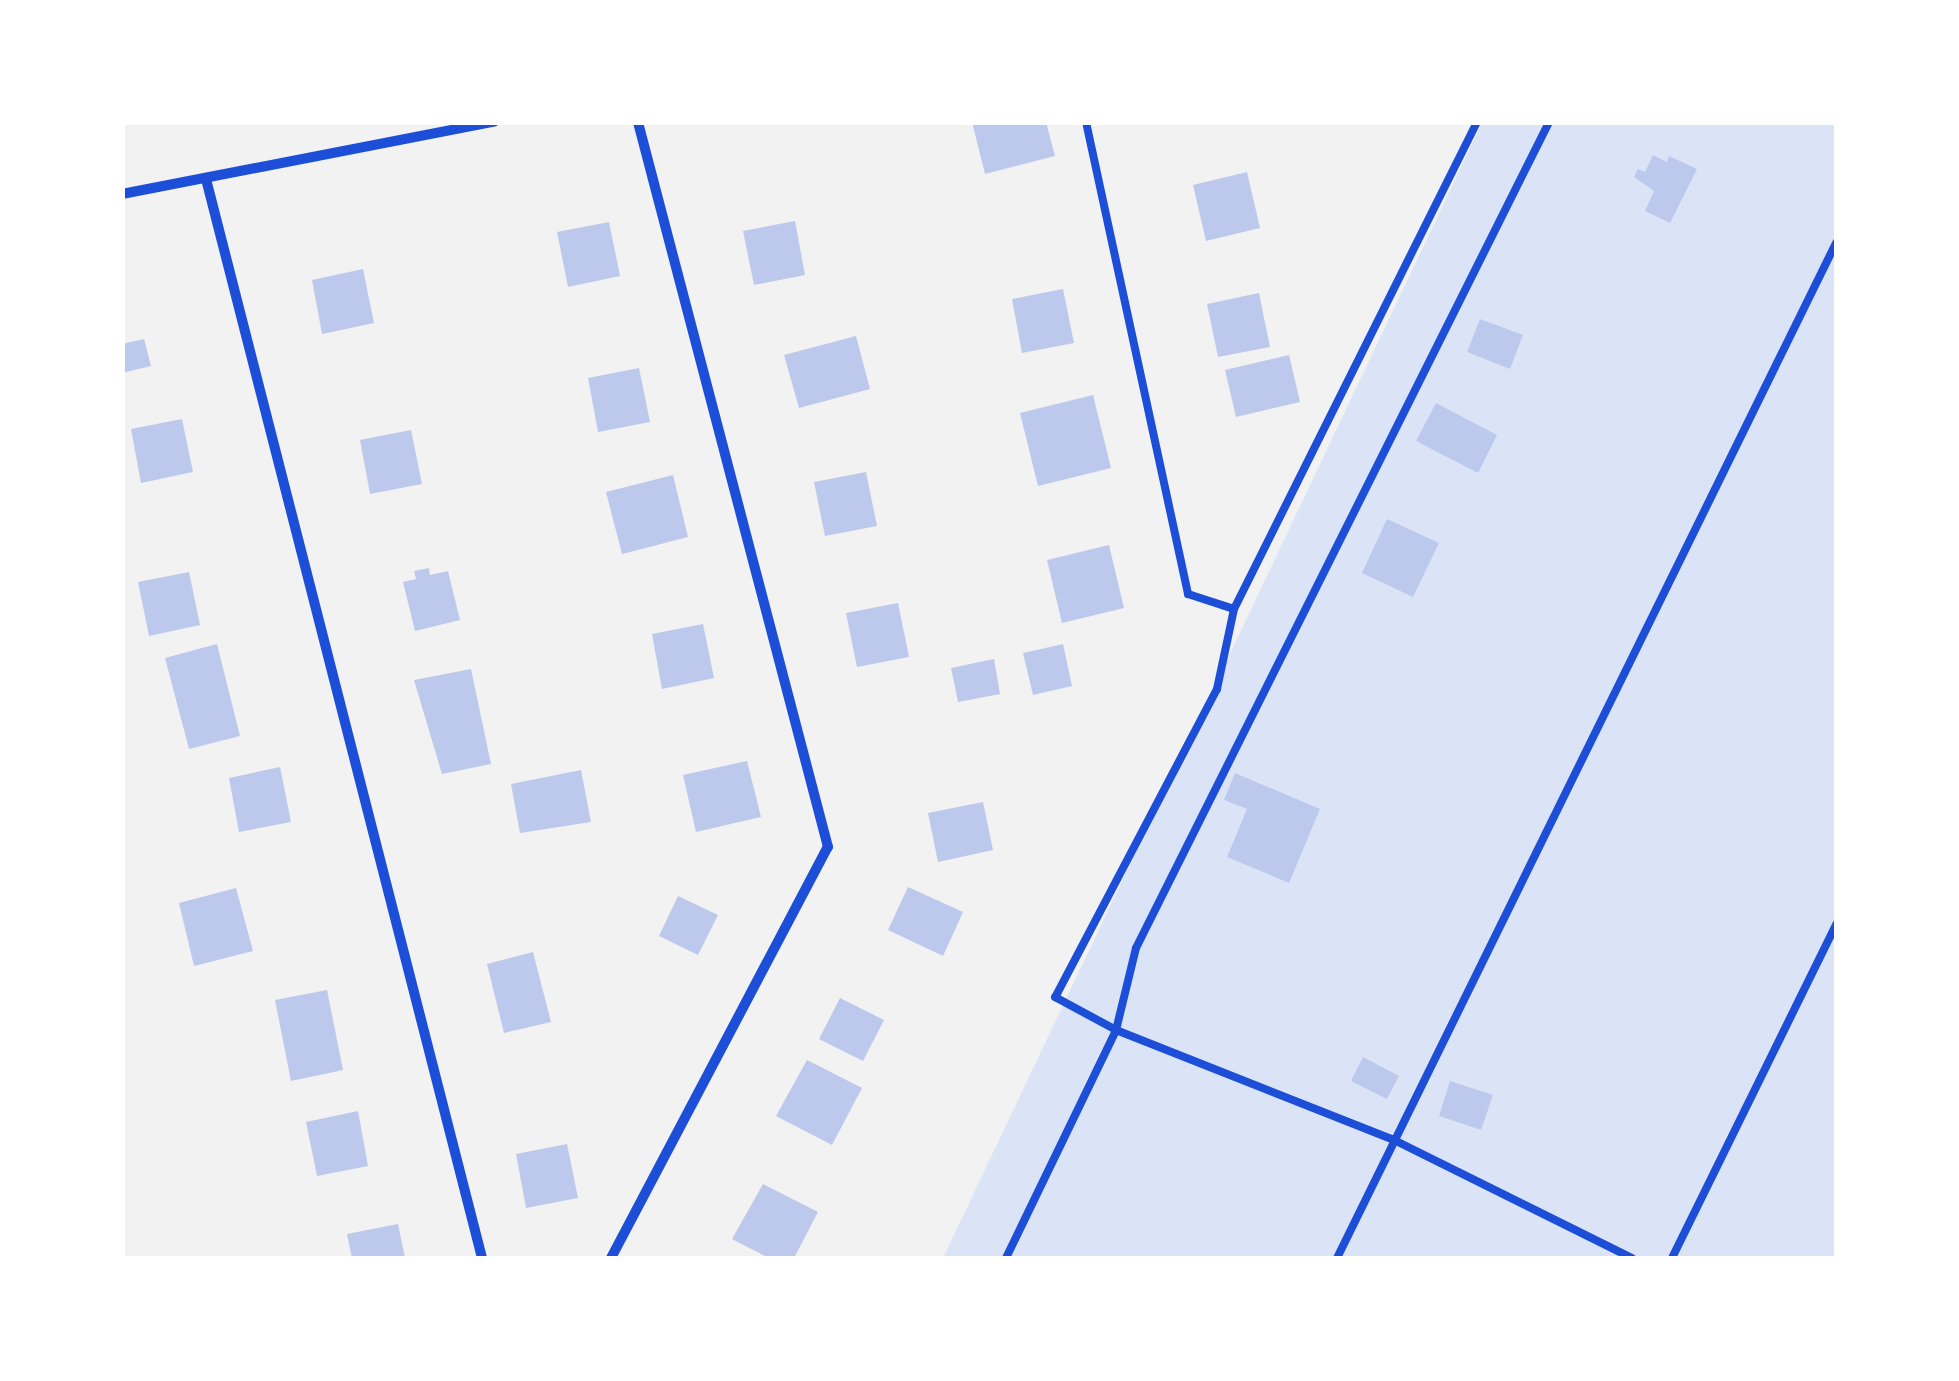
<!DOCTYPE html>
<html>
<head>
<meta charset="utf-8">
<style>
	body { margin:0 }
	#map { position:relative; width:1959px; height:1381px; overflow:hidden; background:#f2f2f2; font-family:"IBM Plex Serif",serif }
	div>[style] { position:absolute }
	.green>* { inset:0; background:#dbe4f7 }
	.building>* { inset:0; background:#bdc9ec }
	.service>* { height:8px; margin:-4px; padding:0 4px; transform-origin:4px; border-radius:4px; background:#1d4ed8 }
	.minor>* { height:10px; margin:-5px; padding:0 5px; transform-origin:5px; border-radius:5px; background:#1d4ed8 }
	span { translate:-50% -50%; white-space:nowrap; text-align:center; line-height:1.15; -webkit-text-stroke:10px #fff; paint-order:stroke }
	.frame { position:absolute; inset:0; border:125px solid #fff; pointer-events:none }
</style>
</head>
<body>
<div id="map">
	<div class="green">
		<div style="clip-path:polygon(1482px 123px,1836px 123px,1836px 1258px,943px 1258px)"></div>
	</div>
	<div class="building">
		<div style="clip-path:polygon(972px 122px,1046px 122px,1055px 156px,985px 174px)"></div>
		<div style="clip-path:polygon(1653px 155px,1667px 162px,1669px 156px,1697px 169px,1670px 223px,1645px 211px,1654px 191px,1634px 177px,1638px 169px,1645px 172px)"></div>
		<div style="clip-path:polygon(1247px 172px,1260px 228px,1206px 241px,1193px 185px)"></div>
		<div style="clip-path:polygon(795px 221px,805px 275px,754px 285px,743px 231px)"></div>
		<div style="clip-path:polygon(609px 222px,620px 276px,568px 287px,557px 232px)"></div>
		<div style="clip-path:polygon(363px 269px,374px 323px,322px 334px,312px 280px)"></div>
		<div style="clip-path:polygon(1063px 289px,1074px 343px,1022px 353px,1012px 299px)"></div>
		<div style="clip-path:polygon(1259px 293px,1270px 347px,1218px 357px,1207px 304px)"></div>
		<div style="clip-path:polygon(1480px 319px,1523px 335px,1510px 369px,1467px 352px)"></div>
		<div style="clip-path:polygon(856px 336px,870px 389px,799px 408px,784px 355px)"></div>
		<div style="clip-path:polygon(144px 339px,151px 366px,122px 373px,122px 344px)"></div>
		<div style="clip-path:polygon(1289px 355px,1300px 402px,1236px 417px,1225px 370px)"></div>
		<div style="clip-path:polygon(639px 368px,650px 422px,598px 432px,588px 378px)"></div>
		<div style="clip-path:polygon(1093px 395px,1111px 468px,1038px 486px,1020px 413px)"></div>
		<div style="clip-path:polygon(1436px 403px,1497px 435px,1478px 473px,1416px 441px)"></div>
		<div style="clip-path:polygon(182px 419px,193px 472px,141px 483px,131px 429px)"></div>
		<div style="clip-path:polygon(411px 430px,422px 484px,370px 494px,360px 440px)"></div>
		<div style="clip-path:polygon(866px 472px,877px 526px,825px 536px,814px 482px)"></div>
		<div style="clip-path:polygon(673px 475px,688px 537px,622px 554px,606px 492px)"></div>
		<div style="clip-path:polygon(1387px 519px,1439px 543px,1413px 597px,1362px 573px)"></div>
		<div style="clip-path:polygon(1109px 545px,1124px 608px,1062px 623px,1047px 560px)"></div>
		<div style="clip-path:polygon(429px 568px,430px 575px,448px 571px,460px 620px,415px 631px,403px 582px,416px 579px,414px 571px)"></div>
		<div style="clip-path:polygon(189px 572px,200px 625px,149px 636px,138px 582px)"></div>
		<div style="clip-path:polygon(898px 603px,909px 657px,857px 667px,846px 613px)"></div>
		<div style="clip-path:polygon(703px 624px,714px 678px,662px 689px,652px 634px)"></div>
		<div style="clip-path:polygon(217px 644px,240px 736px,189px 749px,165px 658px)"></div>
		<div style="clip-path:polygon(1063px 644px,1072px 686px,1033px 695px,1023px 653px)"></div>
		<div style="clip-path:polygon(994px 659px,1000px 694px,958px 702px,951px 668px)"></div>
		<div style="clip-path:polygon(471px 669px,491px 764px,442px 774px,414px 680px)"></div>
		<div style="clip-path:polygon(747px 761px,761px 817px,696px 832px,683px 775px)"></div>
		<div style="clip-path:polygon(280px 767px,291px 822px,239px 832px,229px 778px)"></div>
		<div style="clip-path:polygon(581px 770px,591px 822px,520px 833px,511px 784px)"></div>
		<div style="clip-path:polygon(1235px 773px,1320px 809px,1289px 883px,1227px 857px,1247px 809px,1224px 800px)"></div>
		<div style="clip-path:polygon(983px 802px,993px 850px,938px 862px,928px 813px)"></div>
		<div style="clip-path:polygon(908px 887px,963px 912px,943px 956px,888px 930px)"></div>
		<div style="clip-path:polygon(236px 888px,253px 951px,194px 966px,179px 903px)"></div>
		<div style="clip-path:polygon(678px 896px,718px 915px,698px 955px,659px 936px)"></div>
		<div style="clip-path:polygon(533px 952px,551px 1022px,504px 1033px,487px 964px)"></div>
		<div style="clip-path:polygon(327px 990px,343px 1070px,291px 1081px,275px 1000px)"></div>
		<div style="clip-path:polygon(840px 998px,884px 1020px,863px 1061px,819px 1039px)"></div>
		<div style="clip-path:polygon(1363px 1057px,1399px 1076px,1387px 1099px,1351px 1081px)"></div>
		<div style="clip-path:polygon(807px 1060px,862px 1088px,832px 1145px,776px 1116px)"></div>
		<div style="clip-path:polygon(1450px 1081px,1493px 1095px,1481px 1130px,1439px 1116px)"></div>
		<div style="clip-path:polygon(358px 1111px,368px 1166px,317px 1176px,306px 1122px)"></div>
		<div style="clip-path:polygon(567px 1144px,578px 1198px,526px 1208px,516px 1154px)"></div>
		<div style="clip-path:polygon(763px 1184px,818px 1212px,794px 1258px,769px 1258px,732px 1239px)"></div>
		<div style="clip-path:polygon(398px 1224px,405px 1258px,352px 1258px,347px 1234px)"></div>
	</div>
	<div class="service">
		<div style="left:1086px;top:122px;width:483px;rotate:77.8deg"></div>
		<div style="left:1188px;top:594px;width:48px;rotate:18.1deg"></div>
		<div style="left:1234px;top:609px;width:82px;rotate:102deg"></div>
		<div style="left:1217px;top:689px;width:348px;rotate:117.7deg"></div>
		<div style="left:1055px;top:997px;width:69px;rotate:28.4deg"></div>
		<div style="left:1116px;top:1030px;width:297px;rotate:21.6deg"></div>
		<div style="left:1392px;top:1139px;width:268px;rotate:26.4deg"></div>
		<div style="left:1234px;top:609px;width:544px;rotate:-63.48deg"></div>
		<div style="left:1006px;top:1258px;width:253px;rotate:-64.2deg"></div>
		<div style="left:1116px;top:1030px;width:84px;rotate:-76.3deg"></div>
		<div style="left:1136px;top:948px;width:923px;rotate:-63.43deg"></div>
		<div style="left:1337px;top:1258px;width:1131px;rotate:-63.82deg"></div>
		<div style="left:1672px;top:1258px;width:372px;rotate:-63.8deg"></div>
	</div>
	<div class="minor">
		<div style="left:206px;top:179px;width:1114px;rotate:75.65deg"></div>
		<div style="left:122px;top:194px;width:379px;rotate:-11deg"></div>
		<div style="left:611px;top:1258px;width:465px;rotate:-62.2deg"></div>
		<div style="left:828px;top:847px;width:749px;rotate:-104.69deg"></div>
	</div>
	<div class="frame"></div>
</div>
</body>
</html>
